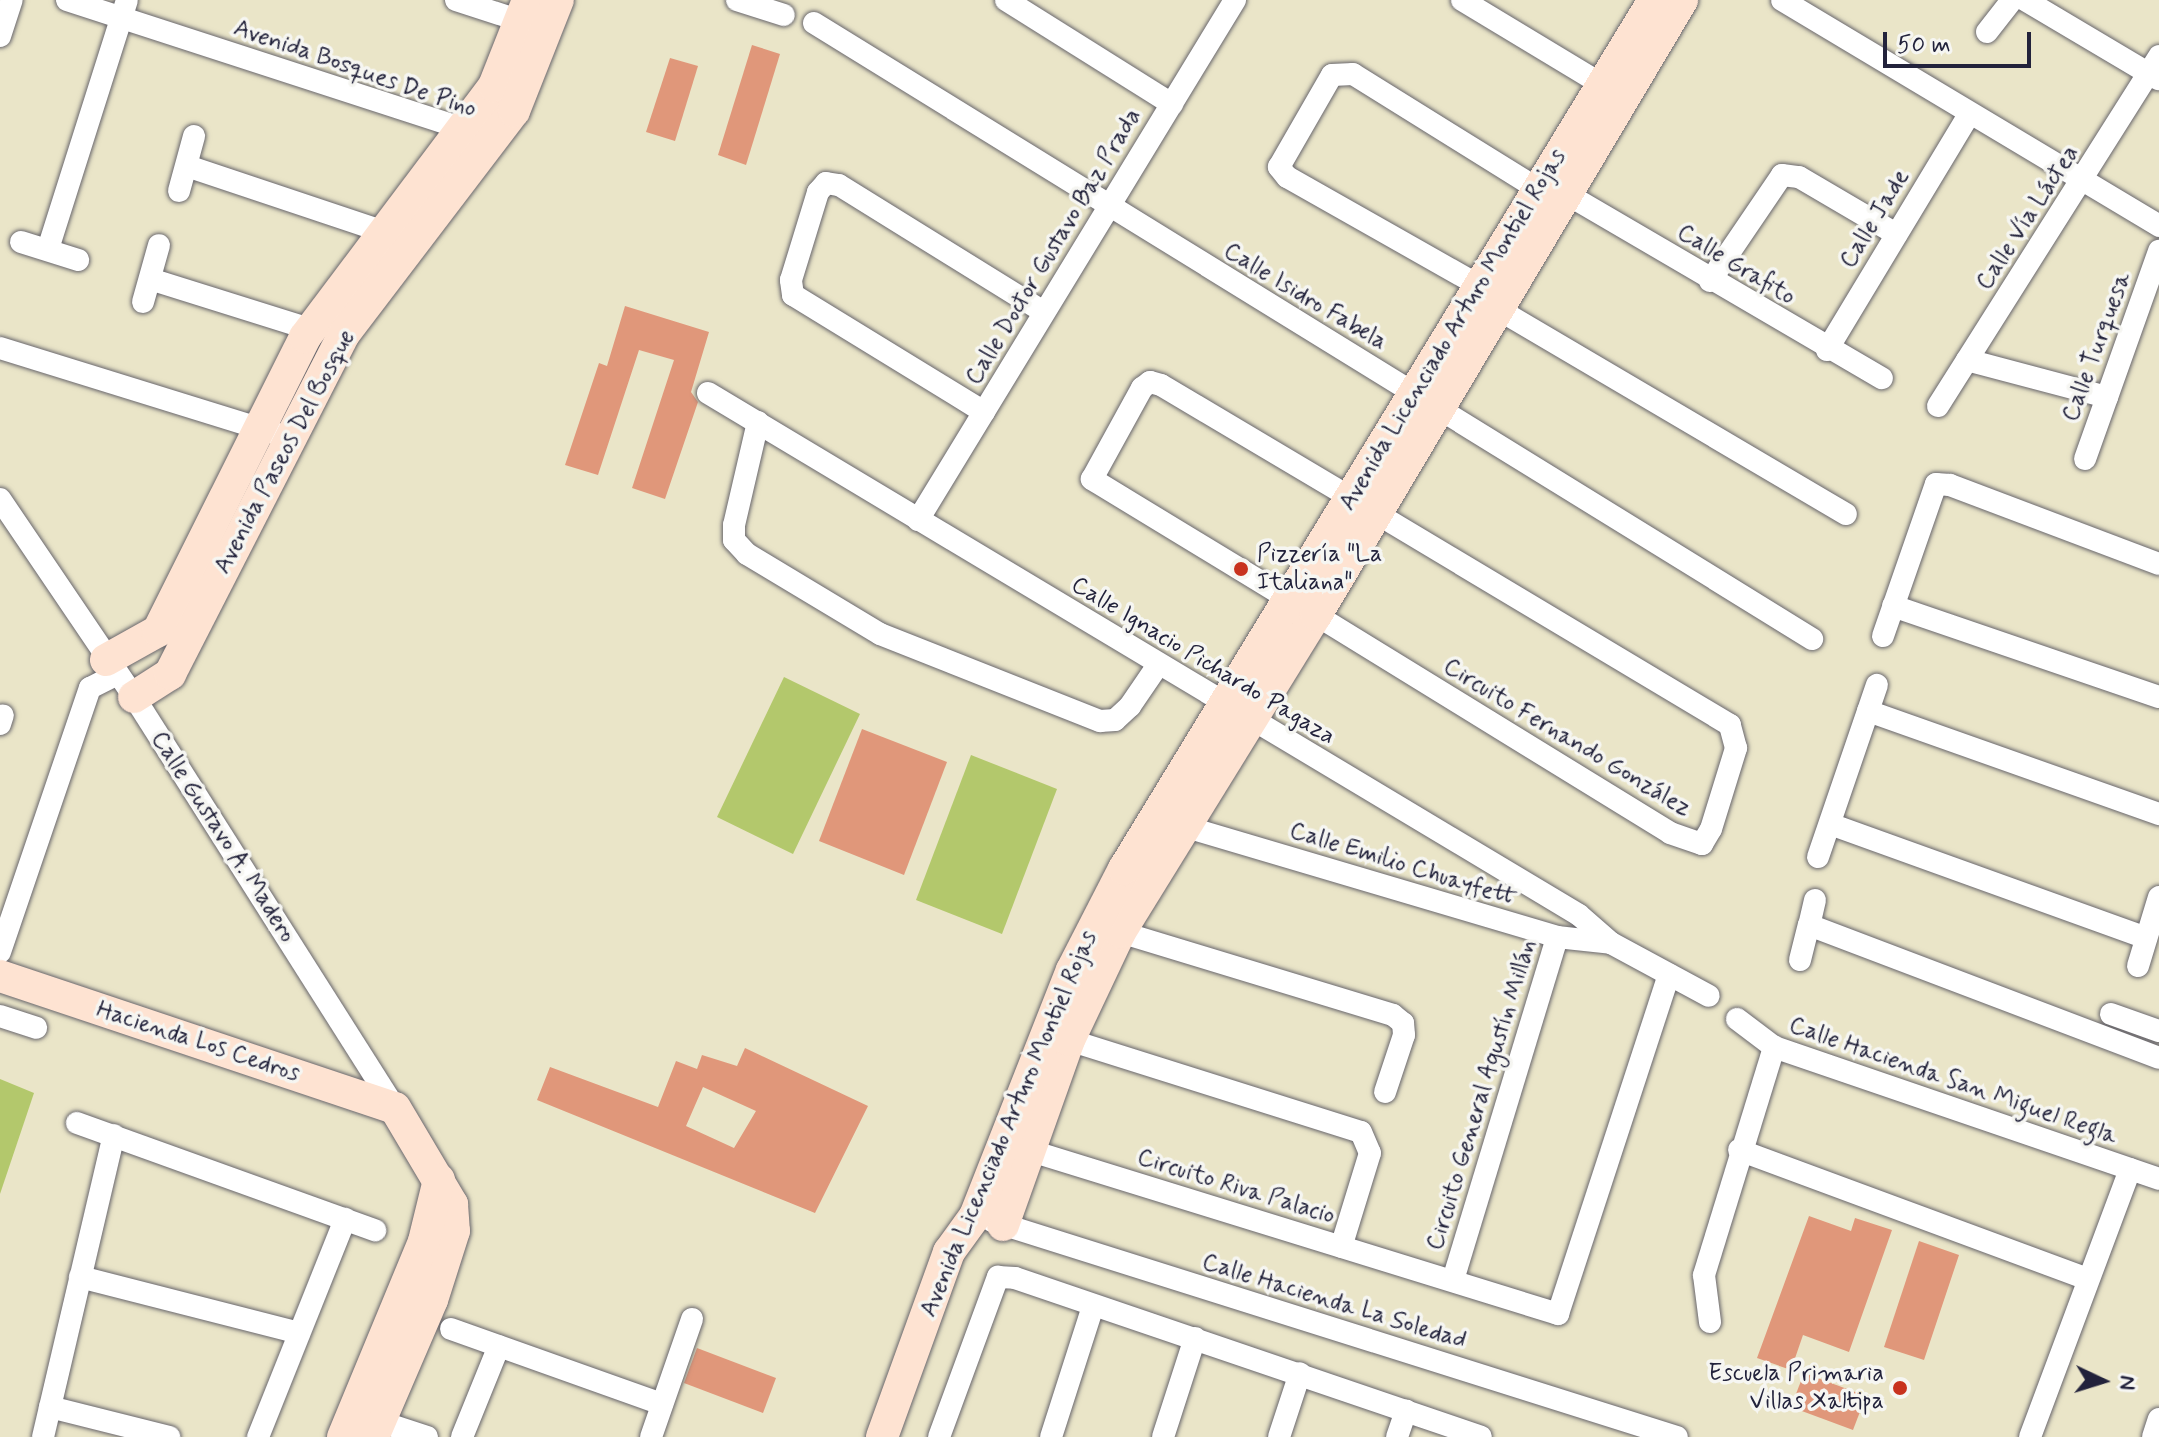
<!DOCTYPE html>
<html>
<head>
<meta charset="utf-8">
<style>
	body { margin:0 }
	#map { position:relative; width:2159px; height:1437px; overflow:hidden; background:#eae5c8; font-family:Mynerve,sans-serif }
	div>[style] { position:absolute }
	.green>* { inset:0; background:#b3c86c }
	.building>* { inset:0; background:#e0977a }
	.roads { filter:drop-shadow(0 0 2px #68666c) drop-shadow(0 0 2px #68666c) }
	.street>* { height:22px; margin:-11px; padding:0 11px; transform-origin:11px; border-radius:11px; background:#fff }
	.secondary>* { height:32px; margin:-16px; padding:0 16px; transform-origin:16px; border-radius:16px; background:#fee3d2 }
	.dots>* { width:22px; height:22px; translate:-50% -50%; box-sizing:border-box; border:4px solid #f6f6f2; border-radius:50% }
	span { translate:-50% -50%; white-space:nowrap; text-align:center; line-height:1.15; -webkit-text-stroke:7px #f6f6f2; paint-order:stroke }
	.street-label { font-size:24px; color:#22223b }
	.poi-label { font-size:24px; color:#22223b }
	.left { translate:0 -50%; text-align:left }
	.right { translate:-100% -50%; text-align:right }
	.north { position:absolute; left:2063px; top:1341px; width:80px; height:80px; -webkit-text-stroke:6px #f6f6f2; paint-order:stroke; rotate:94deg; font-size:22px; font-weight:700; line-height:32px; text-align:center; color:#22223b }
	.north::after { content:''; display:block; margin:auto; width:28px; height:36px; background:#22223b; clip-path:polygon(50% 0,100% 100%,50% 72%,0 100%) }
	.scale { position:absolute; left:1883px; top:32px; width:148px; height:36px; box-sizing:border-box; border:4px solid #22223b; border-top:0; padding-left:10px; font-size:24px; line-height:28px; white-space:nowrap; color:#22223b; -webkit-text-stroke:6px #f6f6f2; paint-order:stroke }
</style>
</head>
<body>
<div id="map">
	<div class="green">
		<div style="clip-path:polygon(784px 677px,860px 714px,793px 854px,717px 817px)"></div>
		<div style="clip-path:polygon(971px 755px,1057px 789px,1002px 934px,916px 900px)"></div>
		<div style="clip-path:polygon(0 1079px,34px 1093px,0 1194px)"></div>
	</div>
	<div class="building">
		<div style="clip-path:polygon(752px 45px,780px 54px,746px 165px,718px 155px)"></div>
		<div style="clip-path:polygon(670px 58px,698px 66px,675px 141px,646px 132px)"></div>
		<div style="clip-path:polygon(625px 306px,709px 332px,691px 392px,698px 402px,665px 499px,632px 488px,674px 360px,639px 350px,598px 475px,565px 465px,599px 363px,607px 366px)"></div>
		<div style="clip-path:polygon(862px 729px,947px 762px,904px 875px,819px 841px)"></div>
		<div style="clip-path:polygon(evenodd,745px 1048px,868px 1106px,815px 1213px,537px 1100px,550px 1067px,658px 1107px,676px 1061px,697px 1069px,702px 1055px,737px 1066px,745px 1048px,703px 1087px,756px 1111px,734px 1148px,686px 1126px,703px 1087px)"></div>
		<div style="clip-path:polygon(1809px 1216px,1851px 1231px,1855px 1218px,1892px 1230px,1849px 1352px,1803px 1335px,1791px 1370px,1757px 1358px)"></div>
		<div style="clip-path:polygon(1919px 1241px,1959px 1255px,1924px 1360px,1884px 1347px)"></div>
		<div style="clip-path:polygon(697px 1348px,776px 1378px,763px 1413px,684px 1383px)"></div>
		<div style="clip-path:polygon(1804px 1373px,1866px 1396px,1853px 1430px,1791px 1407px)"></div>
	</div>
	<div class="roads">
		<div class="street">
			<div style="left:67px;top:0;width:415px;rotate:18deg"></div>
			<div style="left:462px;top:128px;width:14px;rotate:36deg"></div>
			<div style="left:456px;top:0;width:68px;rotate:17.9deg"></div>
			<div style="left:737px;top:0;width:49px;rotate:17.7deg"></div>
			<div style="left:1006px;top:0;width:196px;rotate:32.1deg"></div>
			<div style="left:1462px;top:0;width:162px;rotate:31.1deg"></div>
			<div style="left:1782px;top:0;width:440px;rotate:30.9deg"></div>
			<div style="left:2025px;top:0;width:155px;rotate:30.7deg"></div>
			<div style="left:814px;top:23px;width:1173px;rotate:31.68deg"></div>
			<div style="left:1987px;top:32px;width:41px;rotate:-52deg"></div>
			<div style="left:0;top:36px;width:38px;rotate:-72deg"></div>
			<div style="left:187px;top:166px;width:208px;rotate:18.5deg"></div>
			<div style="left:179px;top:191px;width:57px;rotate:-74.7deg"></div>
			<div style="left:1565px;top:193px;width:367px;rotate:30.3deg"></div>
			<div style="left:21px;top:242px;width:60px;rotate:17.5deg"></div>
			<div style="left:48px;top:249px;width:261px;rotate:-72.4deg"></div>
			<div style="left:150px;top:279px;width:168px;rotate:17.4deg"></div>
			<div style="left:1710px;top:281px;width:128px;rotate:-55.8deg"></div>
			<div style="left:1782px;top:175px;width:17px;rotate:7deg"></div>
			<div style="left:1799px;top:177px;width:113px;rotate:30.4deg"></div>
			<div style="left:1478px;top:285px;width:219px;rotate:-150.5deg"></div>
			<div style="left:1287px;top:177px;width:13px;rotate:-129deg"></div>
			<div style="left:1279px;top:167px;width:106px;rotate:-60.1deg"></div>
			<div style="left:1332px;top:75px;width:21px;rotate:-3deg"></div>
			<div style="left:1353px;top:74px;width:218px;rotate:31.9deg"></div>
			<div style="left:143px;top:302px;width:59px;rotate:-74.3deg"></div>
			<div style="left:1496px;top:308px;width:406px;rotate:30.5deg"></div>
			<div style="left:0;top:348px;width:304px;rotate:17.2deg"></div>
			<div style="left:1827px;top:350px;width:275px;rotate:-58.9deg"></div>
			<div style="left:1967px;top:360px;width:145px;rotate:14.8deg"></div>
			<div style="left:708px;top:393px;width:1015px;rotate:30.93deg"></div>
			<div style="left:1579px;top:915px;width:43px;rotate:41.2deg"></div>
			<div style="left:1611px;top:943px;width:111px;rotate:28.4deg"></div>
			<div style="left:1938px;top:406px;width:414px;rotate:-57.7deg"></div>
			<div style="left:984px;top:412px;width:224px;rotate:-148.5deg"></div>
			<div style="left:793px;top:295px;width:15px;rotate:-98deg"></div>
			<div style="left:791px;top:280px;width:92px;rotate:-72.9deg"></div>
			<div style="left:818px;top:192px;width:12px;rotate:-48deg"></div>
			<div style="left:826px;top:183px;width:13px;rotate:9deg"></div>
			<div style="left:839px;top:185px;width:241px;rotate:31.8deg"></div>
			<div style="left:758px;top:422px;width:106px;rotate:103.1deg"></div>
			<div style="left:734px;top:525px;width:15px;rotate:90deg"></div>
			<div style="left:734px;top:540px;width:19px;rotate:47deg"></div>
			<div style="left:747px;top:554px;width:155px;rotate:31deg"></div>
			<div style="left:880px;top:634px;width:237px;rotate:21.6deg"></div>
			<div style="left:1100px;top:721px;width:15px;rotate:-4deg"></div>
			<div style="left:1115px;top:720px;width:21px;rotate:-43deg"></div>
			<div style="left:1130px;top:706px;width:50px;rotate:-55.7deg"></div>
			<div style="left:2085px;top:459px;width:221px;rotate:-70.4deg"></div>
			<div style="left:0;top:499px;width:239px;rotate:55.9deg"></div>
			<div style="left:134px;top:697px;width:487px;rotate:57.6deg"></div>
			<div style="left:918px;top:520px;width:609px;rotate:-58.63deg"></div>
			<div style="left:1289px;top:599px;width:231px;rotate:-148.7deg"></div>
			<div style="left:1092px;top:479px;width:104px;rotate:-61.2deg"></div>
			<div style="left:1142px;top:388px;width:10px;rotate:-37deg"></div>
			<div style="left:1150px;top:382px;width:11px;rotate:15deg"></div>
			<div style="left:1161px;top:385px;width:223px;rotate:30.7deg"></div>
			<div style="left:1893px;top:606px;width:281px;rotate:18.9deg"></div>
			<div style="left:1316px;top:615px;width:416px;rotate:31.6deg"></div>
			<div style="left:1670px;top:833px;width:34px;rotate:19deg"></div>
			<div style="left:1702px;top:844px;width:17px;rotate:-59deg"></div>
			<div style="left:1711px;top:829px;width:85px;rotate:-72.8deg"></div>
			<div style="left:1736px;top:748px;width:24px;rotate:-105deg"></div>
			<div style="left:1730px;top:725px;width:413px;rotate:-149.1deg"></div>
			<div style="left:1883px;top:636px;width:161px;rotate:-70.8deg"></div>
			<div style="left:1936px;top:484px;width:14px;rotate:4deg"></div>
			<div style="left:1950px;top:485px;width:223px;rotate:20.7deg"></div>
			<div style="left:1868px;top:711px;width:309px;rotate:19.5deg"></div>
			<div style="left:0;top:724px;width:9px;rotate:-72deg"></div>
			<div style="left:1830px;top:824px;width:336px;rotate:19.8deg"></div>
			<div style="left:1183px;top:826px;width:390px;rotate:16.5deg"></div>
			<div style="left:1557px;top:937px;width:54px;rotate:6.3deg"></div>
			<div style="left:1818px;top:857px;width:182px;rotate:-71.1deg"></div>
			<div style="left:1815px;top:900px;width:26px;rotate:103deg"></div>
			<div style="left:1809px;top:925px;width:374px;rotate:20.8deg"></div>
			<div style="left:1120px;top:932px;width:285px;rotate:16.9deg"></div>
			<div style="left:1393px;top:1015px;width:13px;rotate:39deg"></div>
			<div style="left:1403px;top:1023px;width:12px;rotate:85deg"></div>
			<div style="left:1404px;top:1035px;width:60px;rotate:108.4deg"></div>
			<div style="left:0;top:952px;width:279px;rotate:-71.2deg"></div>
			<div style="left:90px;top:688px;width:30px;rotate:-27deg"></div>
			<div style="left:1800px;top:960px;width:36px;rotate:-76deg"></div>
			<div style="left:2138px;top:966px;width:72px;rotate:-73.1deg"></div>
			<div style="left:2111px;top:1014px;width:51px;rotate:19.5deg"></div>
			<div style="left:0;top:1016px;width:38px;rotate:18deg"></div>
			<div style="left:1737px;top:1019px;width:46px;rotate:37.1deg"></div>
			<div style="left:1774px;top:1047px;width:407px;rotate:18.9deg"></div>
			<div style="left:1069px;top:1040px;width:306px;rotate:17.5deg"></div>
			<div style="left:1361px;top:1132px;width:23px;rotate:67deg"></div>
			<div style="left:1370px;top:1153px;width:98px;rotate:107.1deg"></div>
			<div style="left:77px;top:1123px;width:317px;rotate:19.8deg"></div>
			<div style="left:1028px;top:1150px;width:555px;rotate:17.19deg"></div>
			<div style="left:1558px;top:1314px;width:357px;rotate:-71.9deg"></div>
			<div style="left:1739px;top:1150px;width:372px;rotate:20.3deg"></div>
			<div style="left:992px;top:1221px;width:718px;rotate:17.5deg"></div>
			<div style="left:80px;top:1277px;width:226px;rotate:14.3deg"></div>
			<div style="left:1453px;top:1280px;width:358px;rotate:-73.1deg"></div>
			<div style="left:1710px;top:1322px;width:47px;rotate:-97.3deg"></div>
			<div style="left:1704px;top:1275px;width:239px;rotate:-72.9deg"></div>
			<div style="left:451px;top:1329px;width:224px;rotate:19.6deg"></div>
			<div style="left:50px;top:1407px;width:123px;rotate:14.1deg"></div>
			<div style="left:369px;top:1418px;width:61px;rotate:18.1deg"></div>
			<div style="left:43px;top:1437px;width:310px;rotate:-76.8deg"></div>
			<div style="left:258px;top:1437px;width:235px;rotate:-68.2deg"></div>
			<div style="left:462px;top:1437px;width:98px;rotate:-67.9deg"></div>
			<div style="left:651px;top:1437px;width:125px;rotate:-70.8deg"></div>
			<div style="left:939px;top:1437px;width:171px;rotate:-69.8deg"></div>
			<div style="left:998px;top:1277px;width:17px;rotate:3deg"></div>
			<div style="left:1015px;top:1278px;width:492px;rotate:18.8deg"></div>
			<div style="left:1051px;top:1437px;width:138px;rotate:-72.2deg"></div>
			<div style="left:1163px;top:1437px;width:104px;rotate:-72.1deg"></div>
			<div style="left:1279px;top:1437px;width:67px;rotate:-71.8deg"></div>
			<div style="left:1397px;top:1437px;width:28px;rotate:-71deg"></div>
			<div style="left:2030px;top:1437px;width:286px;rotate:-69.5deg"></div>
			<div style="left:2153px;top:1437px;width:19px;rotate:-72deg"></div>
		</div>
		<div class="secondary">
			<div style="left:106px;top:660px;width:60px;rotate:-29.1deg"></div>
			<div style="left:158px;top:631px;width:329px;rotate:-63.4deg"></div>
			<div style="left:305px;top:337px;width:314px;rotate:-53deg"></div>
			<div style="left:494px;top:86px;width:92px;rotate:-68.4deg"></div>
			<div style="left:134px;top:697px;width:43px;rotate:-32.6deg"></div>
			<div style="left:170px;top:674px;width:382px;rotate:-62.9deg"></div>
			<div style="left:344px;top:334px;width:280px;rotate:-52.7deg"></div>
			<div style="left:514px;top:111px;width:119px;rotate:-68.4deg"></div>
			<div style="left:0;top:976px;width:416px;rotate:18.5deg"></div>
			<div style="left:395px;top:1108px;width:112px;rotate:59.3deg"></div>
			<div style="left:452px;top:1204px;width:27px;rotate:86deg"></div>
			<div style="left:454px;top:1231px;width:72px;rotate:107.7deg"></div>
			<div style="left:432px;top:1300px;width:149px;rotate:113.3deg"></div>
			<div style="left:1003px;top:1225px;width:196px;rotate:-70.4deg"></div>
			<div style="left:1069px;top:1040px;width:119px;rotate:-64.7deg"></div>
			<div style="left:1120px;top:932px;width:373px;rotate:-58.3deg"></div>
			<div style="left:1316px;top:615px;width:716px;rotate:-59.24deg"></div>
			<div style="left:343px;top:1437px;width:212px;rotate:-67.5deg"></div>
			<div style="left:424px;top:1241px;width:63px;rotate:-76.2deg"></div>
			<div style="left:882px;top:1437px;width:197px;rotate:-70.1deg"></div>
			<div style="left:949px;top:1252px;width:44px;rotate:-54.2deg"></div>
			<div style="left:975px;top:1216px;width:264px;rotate:-68.5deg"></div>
			<div style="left:1072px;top:970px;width:114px;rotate:-62.8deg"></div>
			<div style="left:1124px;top:869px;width:1018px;rotate:-58.62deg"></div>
		</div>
	</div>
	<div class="dots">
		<div style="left:1241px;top:569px;background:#c8321e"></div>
		<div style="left:1900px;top:1388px;background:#c8321e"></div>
	</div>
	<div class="street-label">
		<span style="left:355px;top:69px;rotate:19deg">Avenida Bosques De Pino</span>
		<span style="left:2028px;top:218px;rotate:-57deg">Calle Vía Láctea</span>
		<span style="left:1875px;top:219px;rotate:-59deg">Calle Jade</span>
		<span style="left:1054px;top:247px;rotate:-59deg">Calle Doctor Gustavo Baz Prada</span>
		<span style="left:1736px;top:265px;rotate:31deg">Calle Grafito</span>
		<span style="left:1305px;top:297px;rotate:31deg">Calle Isidro Fabela</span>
		<span style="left:1453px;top:330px;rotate:-59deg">Avenida Licenciado Arturo Montiel Rojas</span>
		<span style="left:2097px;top:347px;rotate:-70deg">Calle Turquesa</span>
		<span style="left:285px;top:452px;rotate:-62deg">Avenida Paseos Del Bosque</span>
		<span style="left:1203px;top:661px;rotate:31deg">Calle Ignacio Pichardo Pagaza</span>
		<span style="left:1567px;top:738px;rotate:31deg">Circuito Fernando González</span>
		<span style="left:223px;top:837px;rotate:57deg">Calle Gustavo A. Madero</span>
		<span style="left:1403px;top:865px;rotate:17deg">Calle Emilio Chuayfett</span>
		<span style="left:198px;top:1042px;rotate:18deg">Hacienda Los Cedros</span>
		<span style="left:1953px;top:1081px;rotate:19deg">Calle Hacienda San Miguel Regla</span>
		<span style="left:1482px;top:1095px;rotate:-73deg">Circuito General Agustín Millán</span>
		<span style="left:1009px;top:1124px;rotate:-67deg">Avenida Licenciado Arturo Montiel Rojas</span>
		<span style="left:1236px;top:1187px;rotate:17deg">Circuito Riva Palacio</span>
		<span style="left:1334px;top:1302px;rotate:17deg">Calle Hacienda La Soledad</span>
	</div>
	<div class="poi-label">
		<span class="left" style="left:1257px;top:569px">Pizzería "La<br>Italiana"</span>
		<span class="right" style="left:1884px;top:1388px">Escuela Primaria<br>Villas Xaltipa</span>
	</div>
	<div class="north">N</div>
	<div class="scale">50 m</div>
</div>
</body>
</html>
